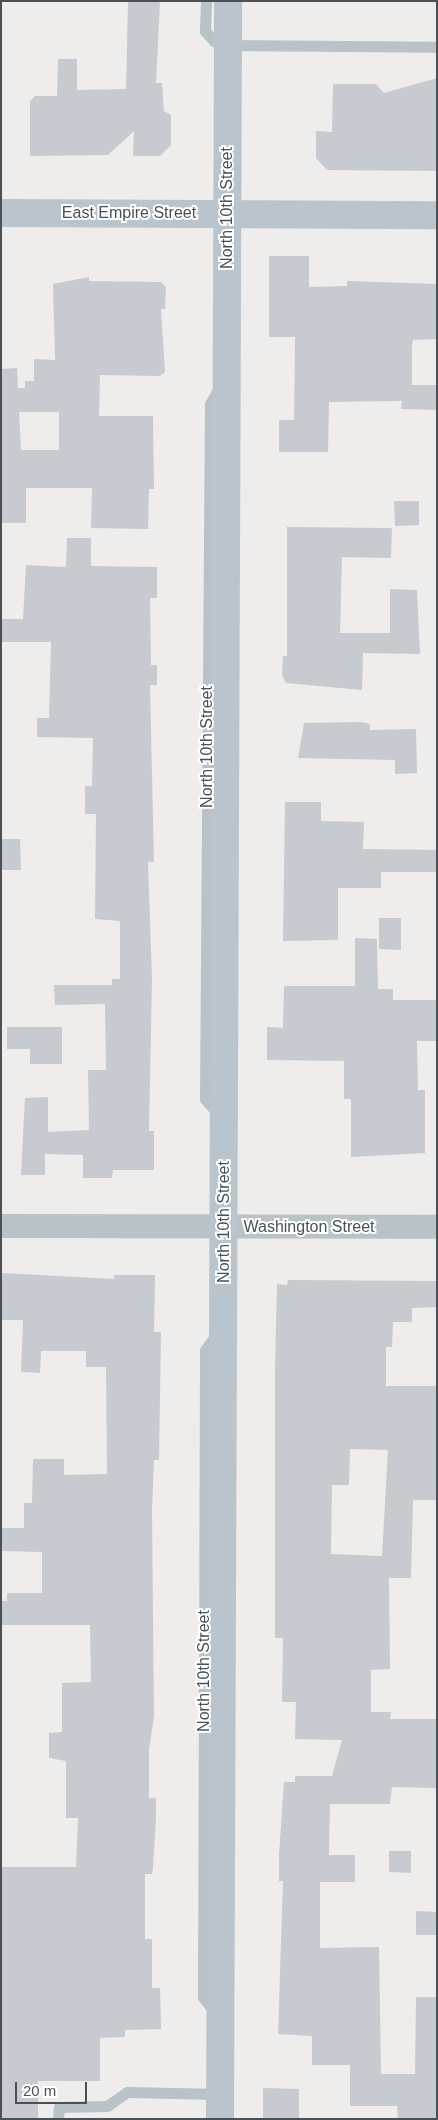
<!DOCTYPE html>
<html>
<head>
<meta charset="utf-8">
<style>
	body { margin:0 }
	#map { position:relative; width:438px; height:2120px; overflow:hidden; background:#efecec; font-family:Arial,sans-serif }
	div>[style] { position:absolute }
	.building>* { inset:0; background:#c7cace }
	.lane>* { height:11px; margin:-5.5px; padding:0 5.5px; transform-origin:5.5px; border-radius:5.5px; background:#b9c2c7 }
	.street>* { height:24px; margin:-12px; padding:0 12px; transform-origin:12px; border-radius:12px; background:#b9c2c7 }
	.secondary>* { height:28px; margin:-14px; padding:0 14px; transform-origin:14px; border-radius:14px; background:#bac4cc }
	span { translate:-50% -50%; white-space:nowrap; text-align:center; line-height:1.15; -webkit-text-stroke:4px #fff; paint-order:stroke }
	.street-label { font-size:16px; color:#475157 }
	.frame { position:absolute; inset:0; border:2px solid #475157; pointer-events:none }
	.scale { position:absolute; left:15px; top:2082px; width:72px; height:22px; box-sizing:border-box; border:2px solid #475157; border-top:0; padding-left:6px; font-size:15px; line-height:18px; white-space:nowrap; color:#475157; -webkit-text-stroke:4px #fff; paint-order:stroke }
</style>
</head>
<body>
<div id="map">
	<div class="building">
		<div style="clip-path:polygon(128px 1px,160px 1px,156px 83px,162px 83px,164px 111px,171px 115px,171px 145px,160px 156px,133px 156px,134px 131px,108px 155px,30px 156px,30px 101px,35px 96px,57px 96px,58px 59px,77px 59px,77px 90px,126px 89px)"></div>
		<div style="clip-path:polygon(437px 78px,437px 171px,327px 170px,316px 158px,316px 131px,332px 132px,333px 84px,376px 84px,384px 93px)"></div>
		<div style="clip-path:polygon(269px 256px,309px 256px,309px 287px,347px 286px,347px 281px,437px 284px,437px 339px,413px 340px,412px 347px,412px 385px,437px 385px,437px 410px,401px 409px,402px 401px,329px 402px,328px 452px,279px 452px,279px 420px,294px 420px,295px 337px,269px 337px)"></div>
		<div style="clip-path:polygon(evenodd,89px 277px,89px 281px,161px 282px,166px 287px,165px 309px,161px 309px,165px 372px,160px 376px,100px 375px,99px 416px,153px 416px,154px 489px,149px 489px,148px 529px,91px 528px,92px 488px,26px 488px,26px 523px,1px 523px,1px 369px,17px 368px,18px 388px,25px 388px,25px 381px,34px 381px,34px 359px,55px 360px,53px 284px,89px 277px,19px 412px,59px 412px,59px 450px,21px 450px,19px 412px)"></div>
		<div style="clip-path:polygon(394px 501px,419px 501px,419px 525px,395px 526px)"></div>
		<div style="clip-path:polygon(287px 527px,392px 528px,391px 558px,342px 557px,340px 633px,390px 633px,390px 589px,417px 590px,420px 654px,363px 653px,362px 690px,286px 683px,282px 675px,283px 656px,287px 656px)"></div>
		<div style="clip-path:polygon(67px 538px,91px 538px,91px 566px,157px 567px,157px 598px,150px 598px,151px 665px,157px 665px,157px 685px,150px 685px,154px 862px,148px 862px,152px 979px,149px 1131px,154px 1131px,154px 1170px,113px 1170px,112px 1178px,83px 1178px,83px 1155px,45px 1154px,45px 1175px,21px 1175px,25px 1098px,48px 1097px,48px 1132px,89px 1130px,88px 1070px,106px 1070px,105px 1004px,55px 1005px,54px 985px,112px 985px,112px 979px,120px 979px,120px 921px,95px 919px,96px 814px,85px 814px,85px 786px,92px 786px,93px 738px,37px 737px,37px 718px,49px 718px,51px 642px,1px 642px,1px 619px,23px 619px,26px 565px,66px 567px)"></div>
		<div style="clip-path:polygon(361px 722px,370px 724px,370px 730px,416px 729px,417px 773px,395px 774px,395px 760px,298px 758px,304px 723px)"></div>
		<div style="clip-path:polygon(285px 802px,321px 802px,321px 821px,364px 822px,363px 849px,437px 850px,437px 872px,381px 872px,381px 888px,338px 888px,338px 940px,283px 941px)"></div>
		<div style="clip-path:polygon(1px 839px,20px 839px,21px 870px,1px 870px)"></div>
		<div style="clip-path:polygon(379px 918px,401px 918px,401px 950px,379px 949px)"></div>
		<div style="clip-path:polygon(355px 938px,377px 939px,378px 989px,393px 989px,393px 1000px,437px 1000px,437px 1041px,417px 1041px,418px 1090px,425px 1090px,425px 1153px,351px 1157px,351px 1099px,344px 1099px,344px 1061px,267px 1060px,267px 1027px,283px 1028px,284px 986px,355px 986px)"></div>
		<div style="clip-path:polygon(7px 1027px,62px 1027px,62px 1064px,30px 1064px,30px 1049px,7px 1049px)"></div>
		<div style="clip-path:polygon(1px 1273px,114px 1279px,114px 1275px,155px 1275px,154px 1332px,161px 1332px,159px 1460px,154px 1460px,152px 1510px,154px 1716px,149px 1750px,149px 1798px,156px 1798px,156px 1818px,153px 1867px,152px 1874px,145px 1874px,145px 1939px,152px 1939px,152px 1988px,160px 1988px,161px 2029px,125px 2030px,125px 2037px,100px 2038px,100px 2081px,38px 2081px,38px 2119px,1px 2119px,1px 1867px,76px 1867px,78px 1818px,66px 1818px,66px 1761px,49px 1758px,49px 1733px,62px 1732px,62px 1683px,91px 1682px,90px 1625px,1px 1625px,1px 1601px,7px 1601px,7px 1593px,42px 1593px,42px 1552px,1px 1551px,1px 1528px,24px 1528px,24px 1503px,32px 1503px,33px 1459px,64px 1459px,64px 1475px,107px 1474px,106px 1367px,86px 1367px,86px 1351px,41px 1351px,40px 1373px,21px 1372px,23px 1320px,1px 1320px)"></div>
		<div style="clip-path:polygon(evenodd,288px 1280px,437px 1281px,437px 1307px,412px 1308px,412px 1322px,393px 1322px,392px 1347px,386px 1347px,386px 1386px,437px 1386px,437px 1500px,413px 1500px,411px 1578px,389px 1578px,390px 1669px,371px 1670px,371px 1712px,391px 1712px,390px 1719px,437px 1719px,437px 1788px,392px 1787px,390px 1804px,330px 1804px,329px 1855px,355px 1855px,355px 1882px,320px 1882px,320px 1948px,379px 1947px,381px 2074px,415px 2074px,416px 1997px,437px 1997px,437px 2119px,398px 2119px,397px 2106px,350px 2106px,350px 2065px,312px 2065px,312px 2036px,278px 2034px,283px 1881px,279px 1881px,279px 1855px,284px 1782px,295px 1782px,295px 1776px,332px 1776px,342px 1740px,295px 1739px,296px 1702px,282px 1702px,283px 1638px,275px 1638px,275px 1369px,277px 1284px,287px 1285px,288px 1280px,350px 1449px,388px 1450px,382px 1556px,331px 1554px,332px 1485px,349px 1485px,350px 1449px)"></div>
		<div style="clip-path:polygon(389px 1851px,411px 1851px,411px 1873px,389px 1872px)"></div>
		<div style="clip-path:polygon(416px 1911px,437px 1912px,437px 1935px,416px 1935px)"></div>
		<div style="clip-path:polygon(263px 2088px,299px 2089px,299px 2119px,263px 2119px)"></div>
	</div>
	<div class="lane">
		<div style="left:206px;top:1px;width:30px;rotate:92deg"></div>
		<div style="left:205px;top:31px;width:13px;rotate:48deg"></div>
		<div style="left:214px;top:41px;width:15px;rotate:16deg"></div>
		<div style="left:228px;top:45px;width:209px;rotate:0.5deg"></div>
		<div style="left:220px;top:386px;width:21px;rotate:119deg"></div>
		<div style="left:210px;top:404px;width:695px;rotate:90.41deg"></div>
		<div style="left:205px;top:1099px;width:24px;rotate:48deg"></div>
		<div style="left:215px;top:2013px;width:20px;rotate:-127deg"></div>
		<div style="left:203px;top:1997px;width:647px;rotate:-89.82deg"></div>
		<div style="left:205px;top:1350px;width:22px;rotate:-54deg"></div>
		<div style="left:58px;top:2119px;width:12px;rotate:-85deg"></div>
		<div style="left:59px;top:2107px;width:48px;rotate:-1.2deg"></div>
		<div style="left:107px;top:2106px;width:24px;rotate:-35deg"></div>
		<div style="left:127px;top:2092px;width:93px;rotate:1.2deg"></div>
	</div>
	<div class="street">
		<div style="left:1px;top:1226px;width:436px;rotate:0.1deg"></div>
	</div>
	<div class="secondary">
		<div style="left:1px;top:213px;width:436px;rotate:0.3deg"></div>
		<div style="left:220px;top:2119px;width:2118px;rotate:-89.78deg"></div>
	</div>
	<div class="street-label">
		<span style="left:227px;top:208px;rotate:-90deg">North 10th Street</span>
		<span style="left:129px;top:213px">East Empire Street</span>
		<span style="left:207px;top:747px;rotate:-90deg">North 10th Street</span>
		<span style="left:224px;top:1222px;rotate:-90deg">North 10th Street</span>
		<span style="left:309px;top:1227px">Washington Street</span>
		<span style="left:204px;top:1671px;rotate:-90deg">North 10th Street</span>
	</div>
	<div class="frame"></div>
	<div class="scale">20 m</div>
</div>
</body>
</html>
